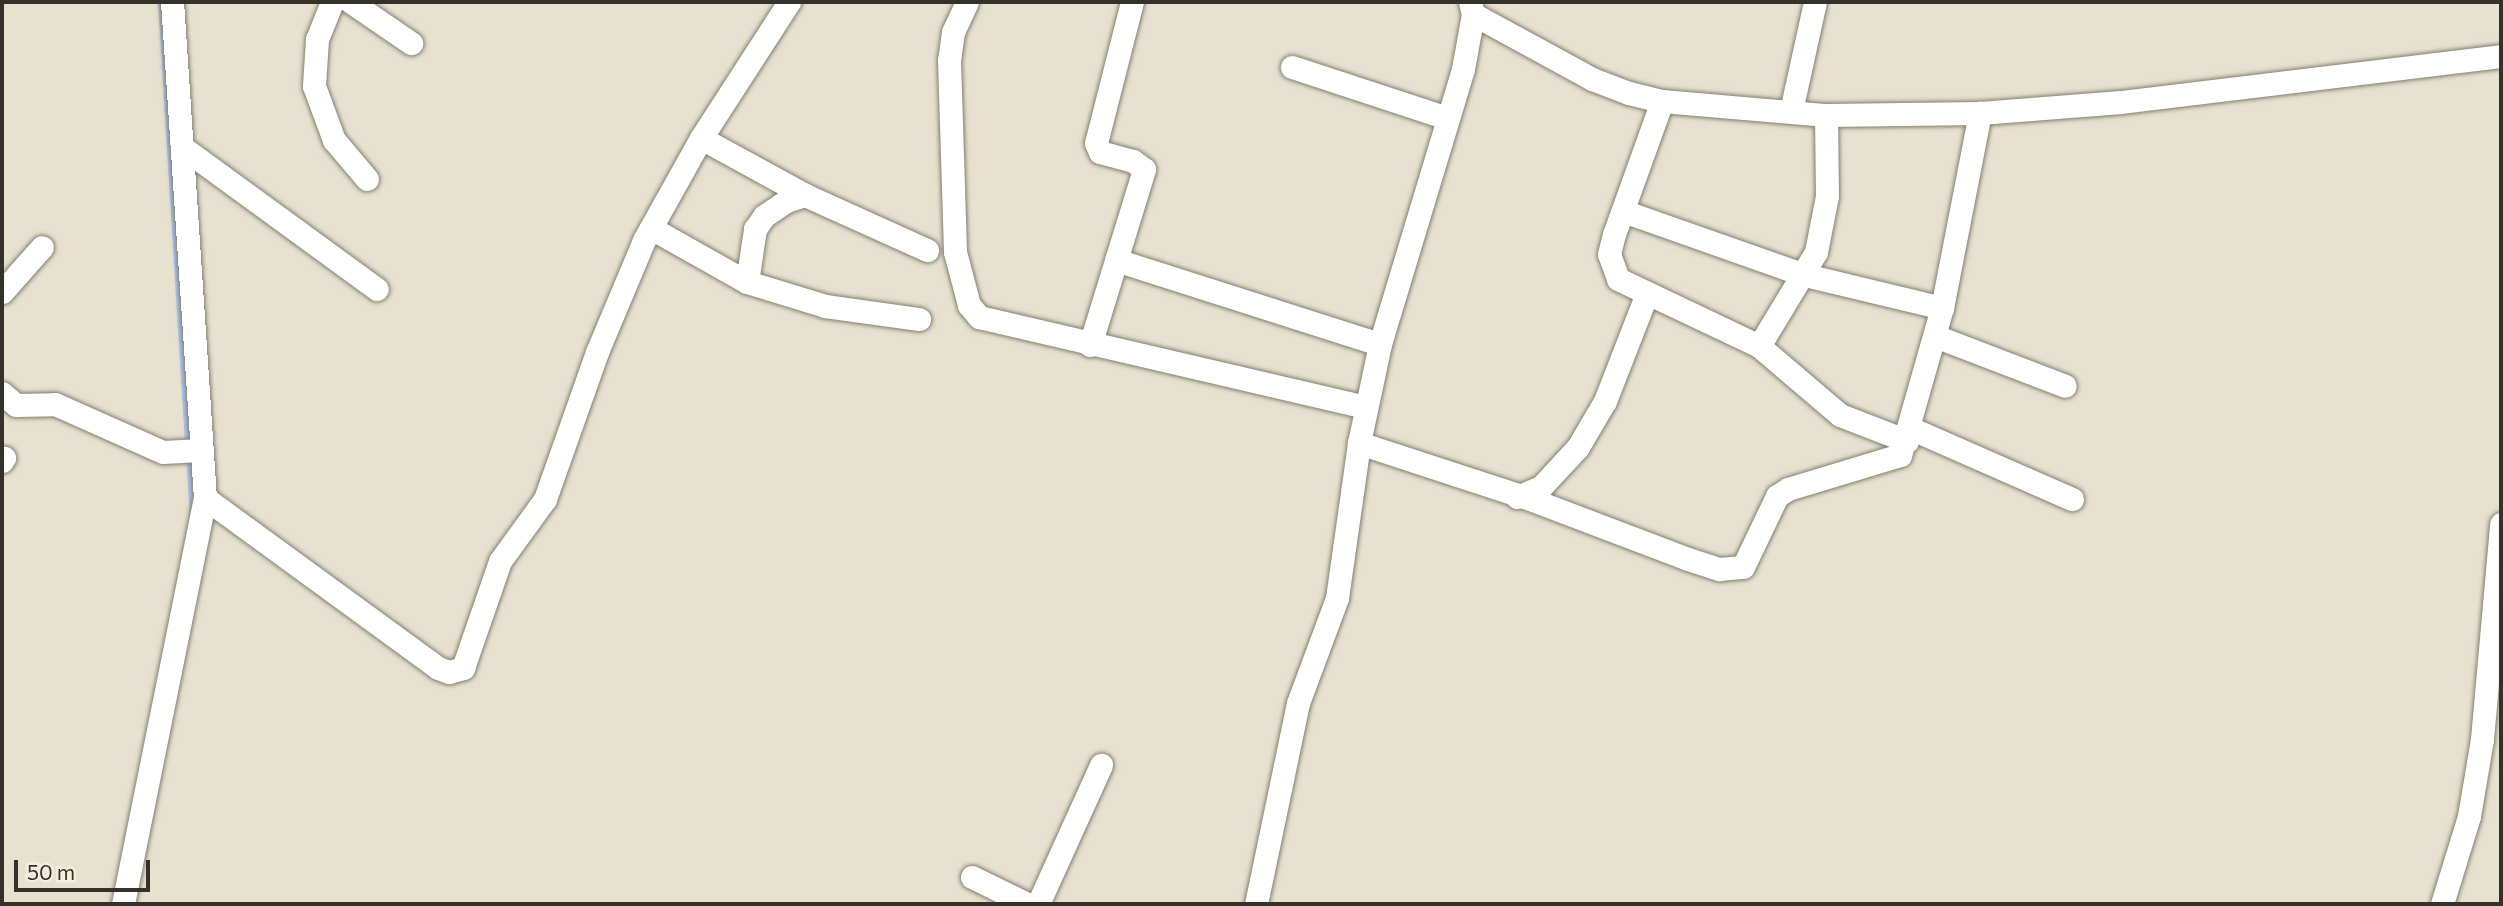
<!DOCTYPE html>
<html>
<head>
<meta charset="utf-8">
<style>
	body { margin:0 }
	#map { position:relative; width:2503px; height:906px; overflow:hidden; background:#e7e1d0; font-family:Commissioner,sans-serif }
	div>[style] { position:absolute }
	.stream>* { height:5px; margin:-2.5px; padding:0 2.5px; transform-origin:2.5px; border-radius:2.5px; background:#aac4f4 }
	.roads { filter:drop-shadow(0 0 2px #837e6e) drop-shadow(0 0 2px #837e6e) }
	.minor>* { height:23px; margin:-11.5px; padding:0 11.5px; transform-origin:11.5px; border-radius:11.5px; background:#fff }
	span { translate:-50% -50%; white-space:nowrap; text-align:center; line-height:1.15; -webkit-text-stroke:5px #f4efdd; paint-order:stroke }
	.frame { position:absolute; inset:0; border:4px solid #33312a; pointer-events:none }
	.scale { position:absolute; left:14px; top:860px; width:136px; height:32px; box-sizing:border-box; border:4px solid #33312a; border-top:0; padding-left:9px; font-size:21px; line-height:24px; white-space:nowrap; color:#33312a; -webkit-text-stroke:5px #f4efdd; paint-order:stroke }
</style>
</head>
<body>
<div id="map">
	<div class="stream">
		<div style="left:160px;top:2px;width:445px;rotate:86.5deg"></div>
		<div style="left:188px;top:456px;width:60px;rotate:86.2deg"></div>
	</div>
	<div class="roads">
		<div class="minor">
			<div style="left:332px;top:2px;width:40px;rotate:112deg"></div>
			<div style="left:317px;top:39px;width:47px;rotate:93.7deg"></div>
			<div style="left:314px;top:86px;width:58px;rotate:69.7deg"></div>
			<div style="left:334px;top:140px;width:51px;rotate:49.8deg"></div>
			<div style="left:351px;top:2px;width:73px;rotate:34.3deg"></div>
			<div style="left:967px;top:2px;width:33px;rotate:115deg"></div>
			<div style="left:953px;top:32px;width:28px;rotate:98deg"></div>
			<div style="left:949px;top:60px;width:192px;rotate:88.2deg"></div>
			<div style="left:955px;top:252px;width:55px;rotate:75.2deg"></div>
			<div style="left:969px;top:305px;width:16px;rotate:50deg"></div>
			<div style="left:979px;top:317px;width:397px;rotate:13.1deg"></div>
			<div style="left:1473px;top:14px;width:136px;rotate:28.6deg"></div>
			<div style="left:1592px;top:79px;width:40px;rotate:21deg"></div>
			<div style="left:1629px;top:93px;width:34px;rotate:14deg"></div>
			<div style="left:1662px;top:101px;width:165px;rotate:4.9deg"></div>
			<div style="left:1826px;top:115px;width:154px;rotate:-0.7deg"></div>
			<div style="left:1980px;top:113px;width:141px;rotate:-4.5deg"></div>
			<div style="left:2121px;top:102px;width:383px;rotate:-6.9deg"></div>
			<div style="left:1292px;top:67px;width:163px;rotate:18.2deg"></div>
			<div style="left:1662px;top:101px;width:141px;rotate:109.8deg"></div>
			<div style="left:1614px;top:234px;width:21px;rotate:104deg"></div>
			<div style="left:1609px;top:254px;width:27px;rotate:70deg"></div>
			<div style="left:1618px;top:279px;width:156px;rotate:25.4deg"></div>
			<div style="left:1759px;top:346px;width:106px;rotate:40.4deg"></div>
			<div style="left:1840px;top:415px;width:72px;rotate:21.2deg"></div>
			<div style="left:1791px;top:111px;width:112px;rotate:-77.6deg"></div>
			<div style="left:701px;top:138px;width:119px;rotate:28.7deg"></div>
			<div style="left:805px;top:195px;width:134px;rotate:24.3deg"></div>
			<div style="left:182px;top:147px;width:241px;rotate:36.1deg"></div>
			<div style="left:1623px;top:211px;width:193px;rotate:19.4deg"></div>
			<div style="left:1805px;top:275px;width:141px;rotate:13.5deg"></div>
			<div style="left:651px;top:228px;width:110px;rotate:29.4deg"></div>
			<div style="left:747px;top:282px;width:82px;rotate:17.1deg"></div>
			<div style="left:825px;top:306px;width:95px;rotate:7.9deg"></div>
			<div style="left:1116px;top:260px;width:277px;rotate:17.7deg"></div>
			<div style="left:747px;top:282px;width:54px;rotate:-81.4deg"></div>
			<div style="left:755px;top:229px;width:16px;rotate:-55deg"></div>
			<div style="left:764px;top:216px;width:27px;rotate:-34deg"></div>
			<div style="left:786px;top:201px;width:20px;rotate:-18deg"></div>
			<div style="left:2px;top:292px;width:60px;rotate:-48.4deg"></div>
			<div style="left:1935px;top:336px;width:139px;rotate:21deg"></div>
			<div style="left:1090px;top:345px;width:184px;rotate:-72.9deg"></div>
			<div style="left:1144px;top:169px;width:14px;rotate:-144deg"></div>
			<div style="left:1133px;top:161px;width:34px;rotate:-165deg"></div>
			<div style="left:1100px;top:152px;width:10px;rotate:-114deg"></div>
			<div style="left:1096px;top:143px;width:146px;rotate:-75.7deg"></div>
			<div style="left:1759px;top:346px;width:110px;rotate:-58.8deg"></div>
			<div style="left:1816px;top:252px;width:57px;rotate:-78.9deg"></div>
			<div style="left:1827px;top:196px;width:81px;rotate:-90.7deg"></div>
			<div style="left:2px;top:393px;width:18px;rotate:41deg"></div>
			<div style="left:16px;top:405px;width:39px;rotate:-1deg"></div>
			<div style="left:55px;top:404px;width:118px;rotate:24deg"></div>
			<div style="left:163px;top:452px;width:38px;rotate:-3deg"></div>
			<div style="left:1910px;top:428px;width:177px;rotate:23.7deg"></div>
			<div style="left:1359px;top:443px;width:180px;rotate:18.1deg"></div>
			<div style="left:1530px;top:499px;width:169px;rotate:20.8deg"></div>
			<div style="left:1688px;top:559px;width:33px;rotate:18deg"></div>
			<div style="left:1719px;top:569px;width:24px;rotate:-5deg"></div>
			<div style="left:1743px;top:567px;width:79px;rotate:-64.4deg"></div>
			<div style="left:1777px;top:496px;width:13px;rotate:-32deg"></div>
			<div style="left:1788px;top:489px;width:117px;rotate:-16.9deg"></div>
			<div style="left:1900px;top:455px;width:153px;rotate:-74.1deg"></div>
			<div style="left:1942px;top:308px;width:199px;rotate:-79deg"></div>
			<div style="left:2px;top:461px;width:4px;rotate:-56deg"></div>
			<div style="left:1517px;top:497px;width:26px;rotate:-23deg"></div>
			<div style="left:1541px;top:487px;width:54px;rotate:-47.2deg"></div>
			<div style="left:1578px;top:447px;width:53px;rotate:-59.6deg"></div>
			<div style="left:1605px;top:401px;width:113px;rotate:-68.7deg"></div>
			<div style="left:205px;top:498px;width:288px;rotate:36.1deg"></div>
			<div style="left:438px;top:668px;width:12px;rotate:20deg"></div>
			<div style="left:449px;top:672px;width:15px;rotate:-16deg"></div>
			<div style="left:463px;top:668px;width:113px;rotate:-70.9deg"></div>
			<div style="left:500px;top:561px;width:77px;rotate:-54deg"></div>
			<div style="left:545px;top:499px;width:156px;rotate:-70.5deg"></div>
			<div style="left:597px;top:352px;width:121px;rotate:-67.2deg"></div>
			<div style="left:644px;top:240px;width:117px;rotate:-60.8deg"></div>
			<div style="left:701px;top:138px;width:162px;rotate:-57.1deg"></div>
			<div style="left:972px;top:877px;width:61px;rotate:26.1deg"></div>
			<div style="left:123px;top:904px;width:414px;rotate:-78.6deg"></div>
			<div style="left:205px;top:498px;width:497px;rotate:-93.8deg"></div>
			<div style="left:1038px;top:904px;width:153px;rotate:-65.6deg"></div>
			<div style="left:1256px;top:904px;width:205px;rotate:-78.2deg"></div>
			<div style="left:1298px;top:703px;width:112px;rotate:-69.6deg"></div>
			<div style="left:1337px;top:598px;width:157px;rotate:-81.9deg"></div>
			<div style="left:1359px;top:443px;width:101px;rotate:-78deg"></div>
			<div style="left:1380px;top:344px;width:287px;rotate:-73.2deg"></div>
			<div style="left:1463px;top:69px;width:56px;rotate:-79.7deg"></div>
			<div style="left:1473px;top:14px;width:12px;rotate:-104deg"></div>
			<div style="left:2442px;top:904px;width:92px;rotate:-72.9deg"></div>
			<div style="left:2469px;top:816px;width:78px;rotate:-80.4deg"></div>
			<div style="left:2482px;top:739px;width:216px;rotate:-84.9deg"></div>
		</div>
	</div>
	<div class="frame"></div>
	<div class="scale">50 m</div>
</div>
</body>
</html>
